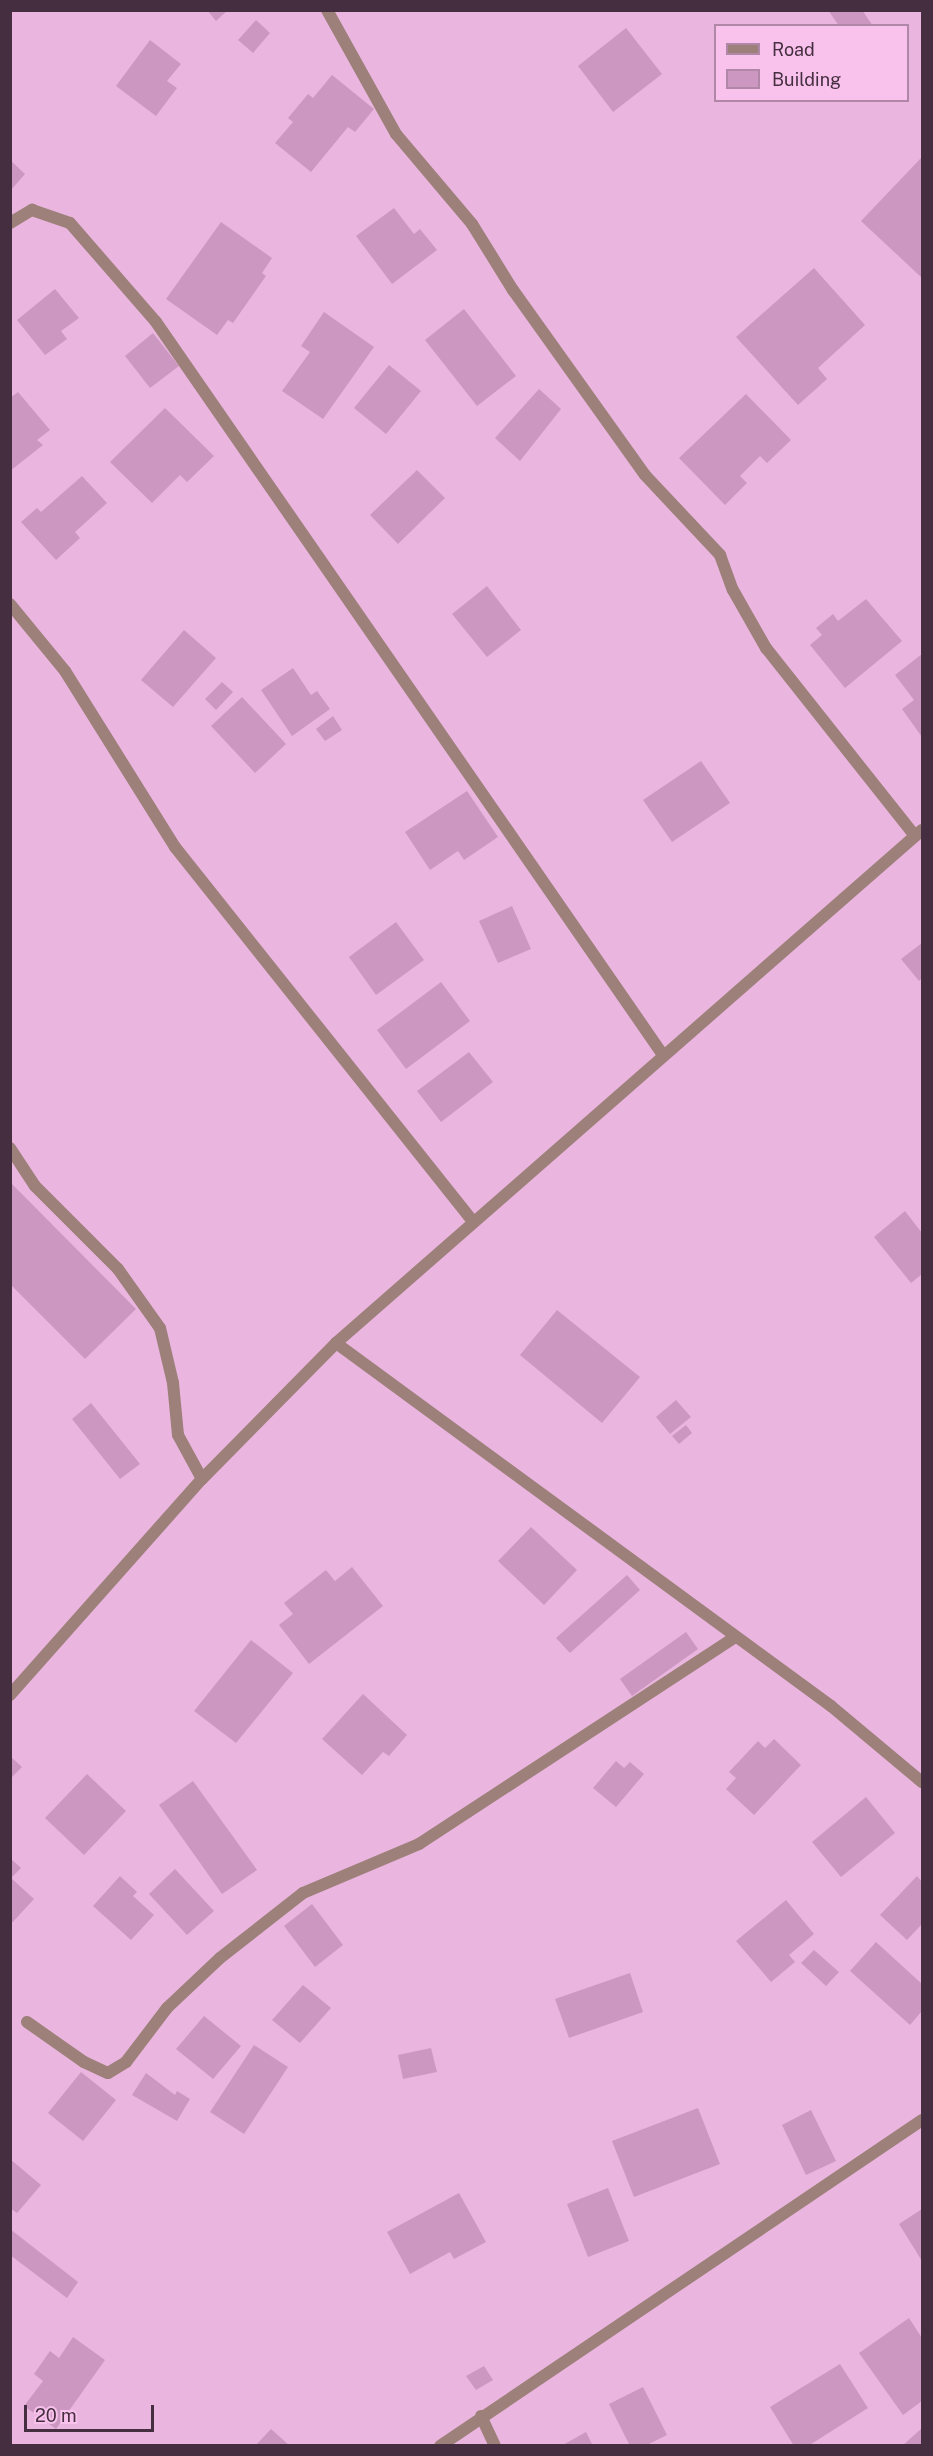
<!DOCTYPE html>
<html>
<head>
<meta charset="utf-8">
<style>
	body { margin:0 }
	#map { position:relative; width:933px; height:2456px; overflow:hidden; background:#eab5df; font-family:"Public Sans",sans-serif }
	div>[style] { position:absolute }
	.building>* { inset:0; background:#cc98c1 }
	.minor>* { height:12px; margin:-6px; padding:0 6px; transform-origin:6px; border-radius:6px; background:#9d8079 }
	.tertiary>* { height:12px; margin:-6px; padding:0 6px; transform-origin:6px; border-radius:6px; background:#9d8079 }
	span { translate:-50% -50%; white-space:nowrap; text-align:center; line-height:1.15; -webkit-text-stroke:4.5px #f8c2ec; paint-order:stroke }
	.frame { position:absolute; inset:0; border:12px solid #442e3f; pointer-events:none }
	.legend { position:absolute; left:714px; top:24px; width:195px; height:78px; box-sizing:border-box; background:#f8c2ec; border:2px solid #b087a7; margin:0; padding:8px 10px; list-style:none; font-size:18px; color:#442e3f }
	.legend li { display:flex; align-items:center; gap:12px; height:30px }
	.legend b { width:30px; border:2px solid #b087a7 }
	.scale { position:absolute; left:24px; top:2405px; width:130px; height:27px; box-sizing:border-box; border:3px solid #442e3f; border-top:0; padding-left:8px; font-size:18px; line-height:21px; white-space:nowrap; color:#442e3f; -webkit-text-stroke:4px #f8c2ec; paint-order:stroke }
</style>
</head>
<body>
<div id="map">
	<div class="building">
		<div style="clip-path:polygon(207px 10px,228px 10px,216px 21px)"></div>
		<div style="clip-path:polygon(828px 10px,862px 10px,873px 26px,839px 26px)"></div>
		<div style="clip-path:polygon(256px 20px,270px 33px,253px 53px,238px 40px)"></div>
		<div style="clip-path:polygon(626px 28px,662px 74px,613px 112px,578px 66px)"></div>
		<div style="clip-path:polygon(150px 40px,181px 64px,167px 81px,177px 88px,156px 116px,116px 86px)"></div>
		<div style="clip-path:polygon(332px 75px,374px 109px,355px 132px,348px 127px,311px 172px,275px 143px,293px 122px,288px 118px,308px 94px,313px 98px)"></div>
		<div style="clip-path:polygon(922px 157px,922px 276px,921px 277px,861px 221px)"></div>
		<div style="clip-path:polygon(10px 160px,25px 174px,10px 191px)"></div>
		<div style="clip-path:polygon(394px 208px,414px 234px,420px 229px,437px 250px,392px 284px,356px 236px)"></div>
		<div style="clip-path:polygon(221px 222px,272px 258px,262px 273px,266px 276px,233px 323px,228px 320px,217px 335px,166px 299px)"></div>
		<div style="clip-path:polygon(814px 268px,865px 325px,818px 368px,827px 379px,798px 405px,736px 337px)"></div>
		<div style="clip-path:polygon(55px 289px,79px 318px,61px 331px,67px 339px,45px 355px,17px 320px)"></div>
		<div style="clip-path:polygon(464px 309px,516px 376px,477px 406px,425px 340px)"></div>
		<div style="clip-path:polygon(324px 312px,374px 347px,323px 419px,282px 391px,310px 352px,301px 346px)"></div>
		<div style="clip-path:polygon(153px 333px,179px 366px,150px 388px,125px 356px)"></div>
		<div style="clip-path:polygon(389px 365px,421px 391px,386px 434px,354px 408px)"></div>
		<div style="clip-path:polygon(539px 389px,561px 409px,520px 461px,495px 438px)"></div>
		<div style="clip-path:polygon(18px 392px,50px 430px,37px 440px,43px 445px,10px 471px,10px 398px)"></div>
		<div style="clip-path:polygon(746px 394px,791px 440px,767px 463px,760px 456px,740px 476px,747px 483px,725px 505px,679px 458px)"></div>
		<div style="clip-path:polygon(165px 408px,214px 456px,187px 482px,180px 475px,152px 503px,110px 462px)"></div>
		<div style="clip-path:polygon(417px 470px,445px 498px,398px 544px,370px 515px)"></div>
		<div style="clip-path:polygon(82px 476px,107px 503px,75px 532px,80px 538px,56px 560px,21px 522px,37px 508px,41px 512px)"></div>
		<div style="clip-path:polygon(487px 586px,521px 630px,487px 657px,452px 614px)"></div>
		<div style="clip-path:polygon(866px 599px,902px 641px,845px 688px,810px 645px,822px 635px,816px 628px,833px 614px,838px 621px)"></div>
		<div style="clip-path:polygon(184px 630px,216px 658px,173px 707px,141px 680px)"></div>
		<div style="clip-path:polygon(922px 654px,922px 737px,902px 709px,914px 700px,895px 675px)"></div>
		<div style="clip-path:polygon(293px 668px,311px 695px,317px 691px,330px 709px,292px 736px,261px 690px)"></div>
		<div style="clip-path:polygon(222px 682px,233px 692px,216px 710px,205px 699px)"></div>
		<div style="clip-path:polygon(242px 697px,286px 744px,255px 773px,211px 726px)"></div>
		<div style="clip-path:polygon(333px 716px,342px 730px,325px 741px,316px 729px)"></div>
		<div style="clip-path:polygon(701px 761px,730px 803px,672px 842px,643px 800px)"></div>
		<div style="clip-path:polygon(467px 791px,498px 837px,464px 860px,458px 851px,430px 870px,405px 832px)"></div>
		<div style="clip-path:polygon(512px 906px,531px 949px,498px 963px,479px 921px)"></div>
		<div style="clip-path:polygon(396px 922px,424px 960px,376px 995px,349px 957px)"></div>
		<div style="clip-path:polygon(922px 943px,922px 978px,919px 981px,901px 959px)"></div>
		<div style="clip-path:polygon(441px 982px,470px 1021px,406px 1069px,377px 1030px)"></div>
		<div style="clip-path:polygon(469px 1052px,493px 1082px,441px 1122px,417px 1091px)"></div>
		<div style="clip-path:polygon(10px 1182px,136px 1309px,85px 1359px,10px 1284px)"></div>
		<div style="clip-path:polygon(905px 1211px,922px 1233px,922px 1274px,911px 1283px,874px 1237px)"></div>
		<div style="clip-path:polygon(557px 1310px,640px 1377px,602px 1423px,520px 1355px)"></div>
		<div style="clip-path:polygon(676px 1400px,691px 1417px,670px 1434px,656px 1417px)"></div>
		<div style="clip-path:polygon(91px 1403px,140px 1464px,120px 1479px,72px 1419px)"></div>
		<div style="clip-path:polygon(686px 1425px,692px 1433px,679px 1444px,672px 1436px)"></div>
		<div style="clip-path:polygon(531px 1527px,577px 1570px,544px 1605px,498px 1561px)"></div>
		<div style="clip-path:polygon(352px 1567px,383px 1606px,309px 1664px,279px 1625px,293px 1614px,284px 1603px,326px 1570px,335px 1581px)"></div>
		<div style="clip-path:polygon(627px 1575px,640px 1590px,570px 1653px,556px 1638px)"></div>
		<div style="clip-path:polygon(686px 1632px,698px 1649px,632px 1696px,620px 1679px)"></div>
		<div style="clip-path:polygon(251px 1640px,293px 1673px,236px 1743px,194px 1711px)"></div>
		<div style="clip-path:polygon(363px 1694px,407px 1735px,389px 1756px,383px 1752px,362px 1775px,322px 1739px)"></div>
		<div style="clip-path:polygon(774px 1739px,801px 1765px,754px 1815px,726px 1789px,736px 1778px,729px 1772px,758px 1741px,765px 1748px)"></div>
		<div style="clip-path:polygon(10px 1756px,22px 1767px,10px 1779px)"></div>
		<div style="clip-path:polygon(616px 1761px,624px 1768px,630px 1762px,644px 1774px,616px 1807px,593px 1788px)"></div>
		<div style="clip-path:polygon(87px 1774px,126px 1811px,84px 1855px,45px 1818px)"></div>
		<div style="clip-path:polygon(193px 1781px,257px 1870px,222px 1894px,159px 1805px)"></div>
		<div style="clip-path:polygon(866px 1797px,895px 1833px,841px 1877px,812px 1842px)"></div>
		<div style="clip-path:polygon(10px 1858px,21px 1868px,11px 1878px,34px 1899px,10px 1925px)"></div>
		<div style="clip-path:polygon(175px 1869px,214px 1911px,187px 1935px,149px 1894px)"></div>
		<div style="clip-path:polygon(120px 1876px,137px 1892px,133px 1896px,154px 1915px,131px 1940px,93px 1906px)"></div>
		<div style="clip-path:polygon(917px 1876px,922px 1882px,922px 1924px,907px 1940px,880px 1915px)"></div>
		<div style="clip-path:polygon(786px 1900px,814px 1934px,789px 1955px,795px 1962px,771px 1982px,736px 1941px)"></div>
		<div style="clip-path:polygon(312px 1904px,343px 1945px,315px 1967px,284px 1926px)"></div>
		<div style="clip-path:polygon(876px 1942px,922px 1984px,922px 2011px,910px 2025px,850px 1971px)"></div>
		<div style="clip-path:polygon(814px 1950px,839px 1972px,826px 1986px,801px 1963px)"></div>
		<div style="clip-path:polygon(630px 1973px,643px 2012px,569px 2038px,555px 1999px)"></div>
		<div style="clip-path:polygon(303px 1985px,331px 2008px,300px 2043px,272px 2020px)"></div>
		<div style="clip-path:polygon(204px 2016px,241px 2046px,213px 2079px,176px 2049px)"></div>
		<div style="clip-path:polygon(254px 2045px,288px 2067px,244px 2134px,210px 2112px)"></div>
		<div style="clip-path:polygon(431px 2048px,437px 2072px,403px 2079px,398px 2055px)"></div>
		<div style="clip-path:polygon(81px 2072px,116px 2100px,83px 2141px,48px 2113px)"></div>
		<div style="clip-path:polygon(146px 2073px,175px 2095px,177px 2091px,190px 2099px,177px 2121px,132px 2095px)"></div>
		<div style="clip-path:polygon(698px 2108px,720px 2164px,634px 2197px,612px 2141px)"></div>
		<div style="clip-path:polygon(811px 2110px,836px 2161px,806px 2175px,782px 2125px)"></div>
		<div style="clip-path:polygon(10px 2159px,41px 2185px,17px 2213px,10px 2208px)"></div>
		<div style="clip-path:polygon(608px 2188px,629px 2241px,588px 2257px,567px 2204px)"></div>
		<div style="clip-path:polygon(459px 2193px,486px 2242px,454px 2259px,450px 2252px,410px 2274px,387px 2232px)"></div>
		<div style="clip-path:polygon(922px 2209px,922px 2261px,899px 2224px)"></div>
		<div style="clip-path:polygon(10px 2229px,78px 2282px,67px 2298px,10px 2255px)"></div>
		<div style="clip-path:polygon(909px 2318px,922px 2338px,922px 2401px,903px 2415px,859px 2353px)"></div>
		<div style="clip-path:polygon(73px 2337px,105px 2360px,56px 2429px,24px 2406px,43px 2381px,34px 2374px,50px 2351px,59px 2358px)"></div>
		<div style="clip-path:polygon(840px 2364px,868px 2408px,808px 2446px,794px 2446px,770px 2407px)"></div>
		<div style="clip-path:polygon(484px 2366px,493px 2380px,476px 2390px,466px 2376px)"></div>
		<div style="clip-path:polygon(643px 2387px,667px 2435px,645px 2446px,630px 2446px,609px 2404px)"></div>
		<div style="clip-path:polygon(922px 2428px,922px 2446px,902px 2446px)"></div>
		<div style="clip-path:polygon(271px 2429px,290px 2446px,255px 2446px)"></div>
		<div style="clip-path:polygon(586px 2432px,593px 2446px,561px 2446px)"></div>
	</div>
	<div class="minor">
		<div style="left:327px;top:10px;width:142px;rotate:60.9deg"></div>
		<div style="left:396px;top:134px;width:118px;rotate:49.8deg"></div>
		<div style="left:472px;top:224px;width:78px;rotate:58.2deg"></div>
		<div style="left:513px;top:290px;width:227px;rotate:54.5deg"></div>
		<div style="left:645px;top:475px;width:110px;rotate:46.8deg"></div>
		<div style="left:720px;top:555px;width:37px;rotate:70deg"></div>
		<div style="left:733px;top:590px;width:67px;rotate:60.4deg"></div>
		<div style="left:766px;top:648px;width:240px;rotate:51.6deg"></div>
		<div style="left:10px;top:223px;width:26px;rotate:-31deg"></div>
		<div style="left:32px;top:210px;width:40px;rotate:18.9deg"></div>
		<div style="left:70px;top:223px;width:131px;rotate:49deg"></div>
		<div style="left:156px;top:322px;width:891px;rotate:55.33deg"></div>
		<div style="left:10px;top:604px;width:87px;rotate:50.6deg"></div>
		<div style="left:65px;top:671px;width:208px;rotate:58deg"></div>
		<div style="left:175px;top:847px;width:478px;rotate:51.5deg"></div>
		<div style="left:10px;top:1148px;width:45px;rotate:56.7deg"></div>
		<div style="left:35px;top:1186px;width:117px;rotate:45deg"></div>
		<div style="left:118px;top:1269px;width:72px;rotate:54.6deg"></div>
		<div style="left:160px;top:1328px;width:57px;rotate:76.7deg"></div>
		<div style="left:173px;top:1383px;width:52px;rotate:84.5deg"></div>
		<div style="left:178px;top:1435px;width:50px;rotate:61.4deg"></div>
		<div style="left:336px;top:1343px;width:614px;rotate:36.25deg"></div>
		<div style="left:831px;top:1706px;width:119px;rotate:39.9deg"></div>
		<div style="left:27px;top:2022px;width:70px;rotate:35.1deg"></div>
		<div style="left:84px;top:2062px;width:26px;rotate:25deg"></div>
		<div style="left:108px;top:2073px;width:21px;rotate:-31deg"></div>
		<div style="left:126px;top:2062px;width:68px;rotate:-52.8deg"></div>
		<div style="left:167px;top:2008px;width:73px;rotate:-43.3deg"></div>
		<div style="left:220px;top:1958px;width:105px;rotate:-38.1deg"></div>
		<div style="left:303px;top:1893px;width:126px;rotate:-22.9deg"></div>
		<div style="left:419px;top:1844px;width:378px;rotate:-33.2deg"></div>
		<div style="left:481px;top:2416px;width:33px;rotate:65deg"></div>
		<div style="left:440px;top:2446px;width:582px;rotate:-34.07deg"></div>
	</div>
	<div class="tertiary">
		<div style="left:10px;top:1695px;width:289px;rotate:-48.4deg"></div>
		<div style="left:202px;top:1479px;width:191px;rotate:-45.4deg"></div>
		<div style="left:336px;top:1343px;width:779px;rotate:-41.2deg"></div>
	</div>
	<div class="frame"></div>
	<ul class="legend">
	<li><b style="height:8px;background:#9d8079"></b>Road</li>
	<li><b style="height:16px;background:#cc98c1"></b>Building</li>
	</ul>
	<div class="scale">20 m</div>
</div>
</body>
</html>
